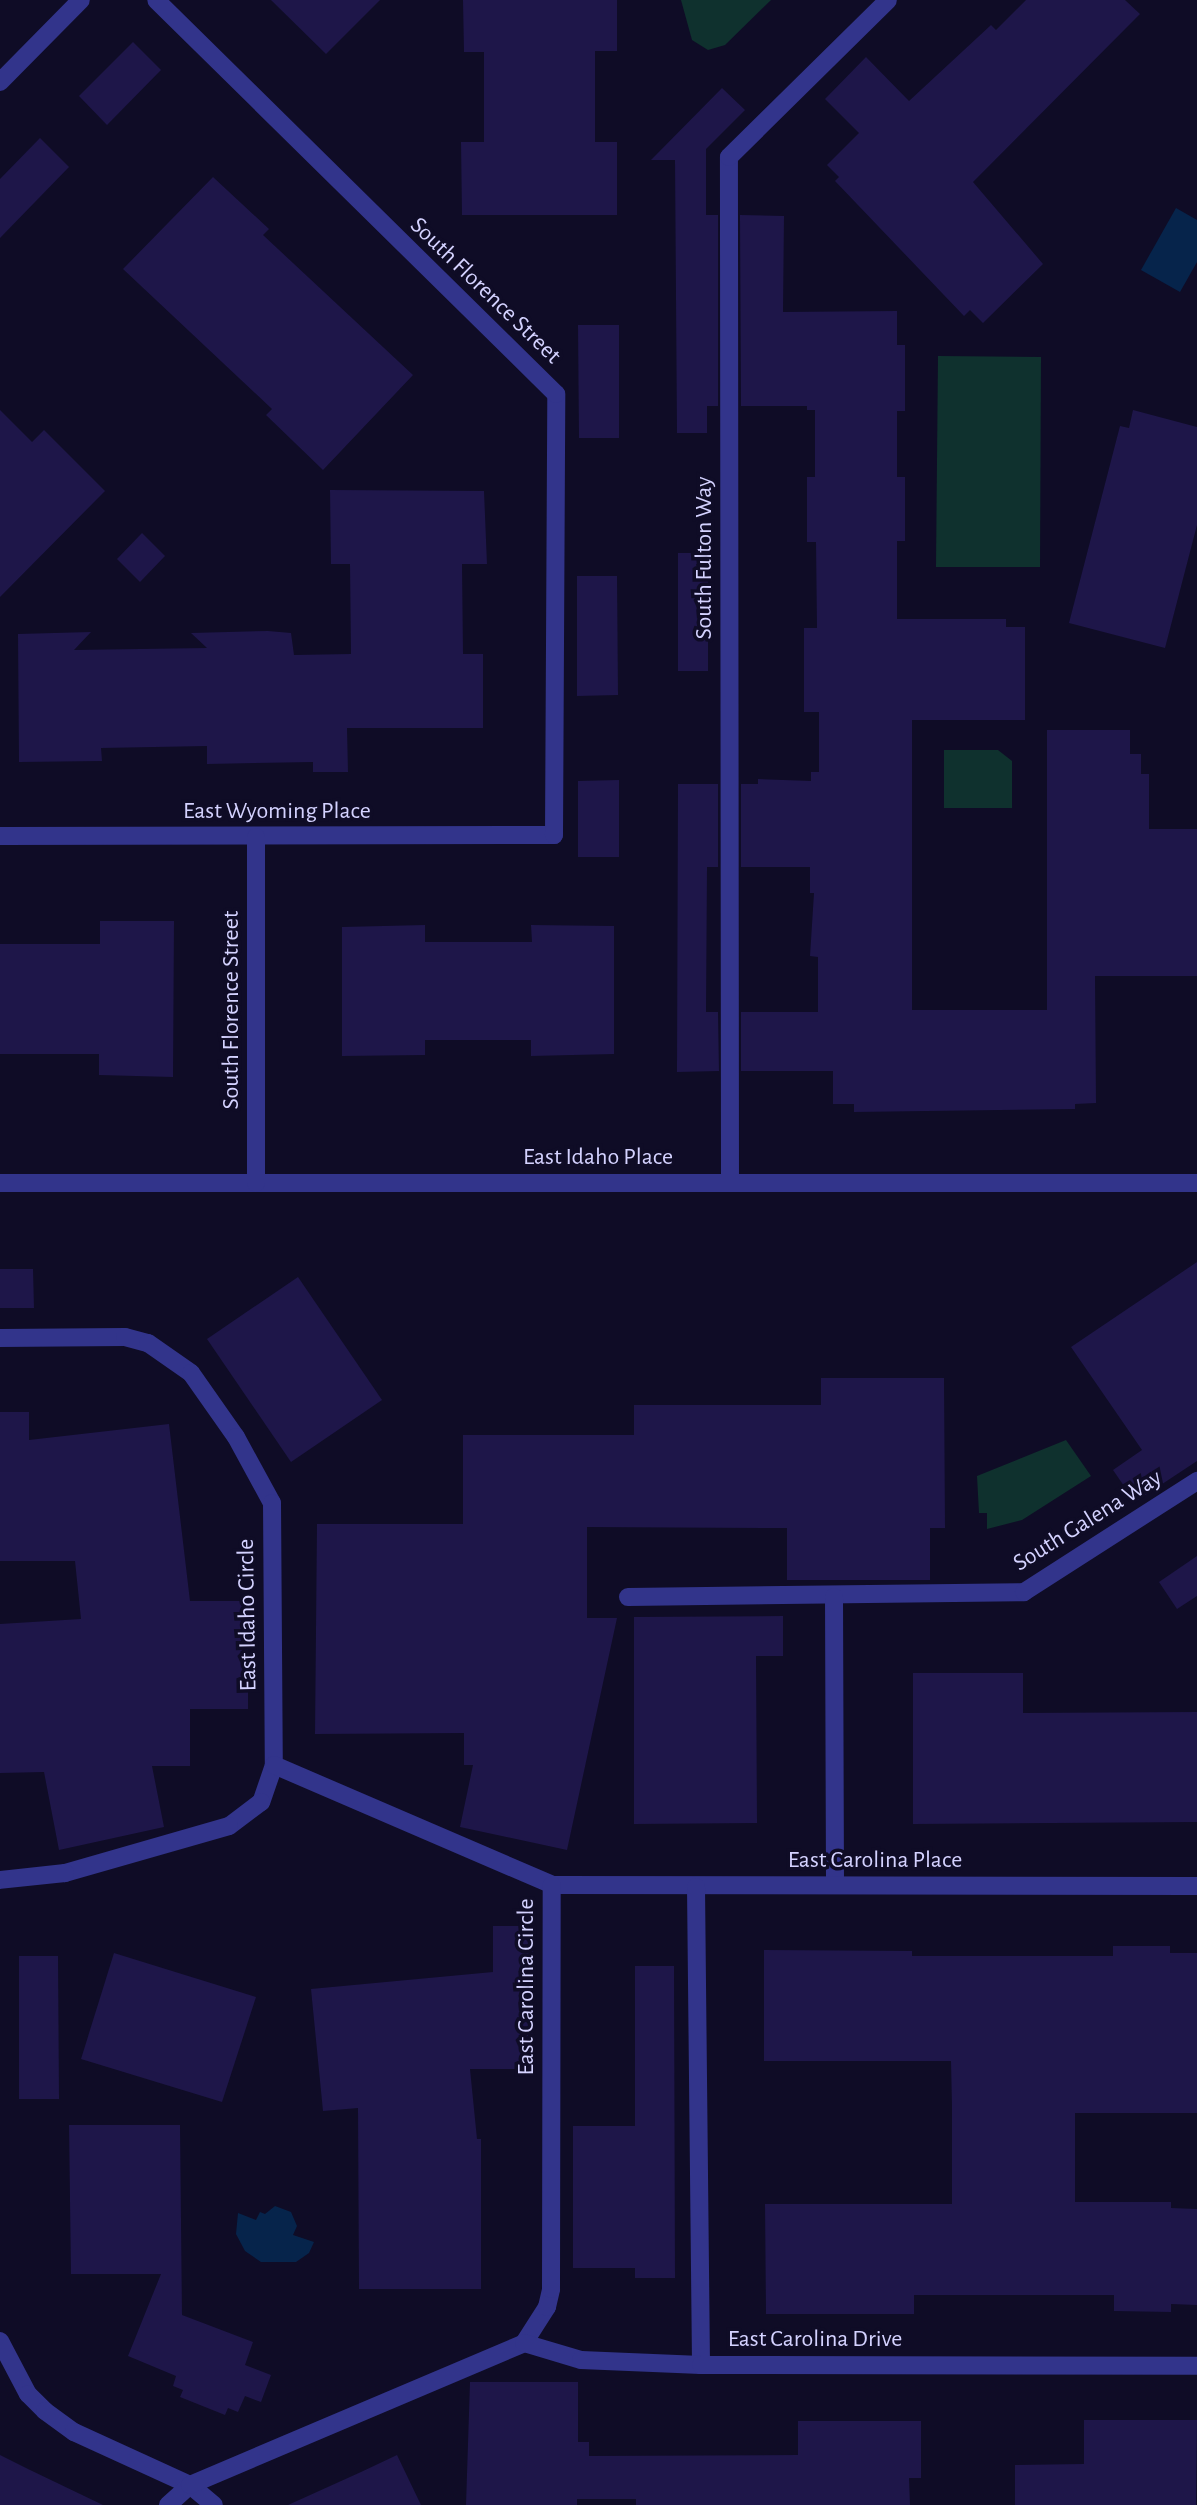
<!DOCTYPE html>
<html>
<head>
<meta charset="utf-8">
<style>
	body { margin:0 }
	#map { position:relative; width:1197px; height:2505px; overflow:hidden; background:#0f0c26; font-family:"Alegreya Sans",sans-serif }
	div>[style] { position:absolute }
	.green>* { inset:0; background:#0f312e }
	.water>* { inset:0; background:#06244b }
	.building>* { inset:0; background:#1e1649 }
	.minor>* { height:18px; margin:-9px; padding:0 9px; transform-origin:9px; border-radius:9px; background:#32348b }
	span { translate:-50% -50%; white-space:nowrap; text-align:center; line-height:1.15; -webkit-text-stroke:7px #0f0c26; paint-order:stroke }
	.street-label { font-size:24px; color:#d4d2ff }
</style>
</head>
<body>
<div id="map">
	<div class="green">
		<div style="clip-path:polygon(681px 0,771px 0,725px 45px,708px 50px,692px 40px)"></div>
		<div style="clip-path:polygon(938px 356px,1041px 357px,1040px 567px,936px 567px)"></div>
		<div style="clip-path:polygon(944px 750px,998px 750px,1012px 761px,1012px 808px,944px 808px)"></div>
		<div style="clip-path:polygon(1066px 1440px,1091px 1476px,1022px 1520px,987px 1529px,987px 1513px,979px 1513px,977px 1476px)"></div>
	</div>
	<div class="water">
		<div style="clip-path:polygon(1176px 208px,1197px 220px,1197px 262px,1180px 292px,1141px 270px)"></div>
		<div style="clip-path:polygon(275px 2206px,291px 2212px,297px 2226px,293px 2235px,314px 2242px,309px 2253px,296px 2262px,261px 2262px,245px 2251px,236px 2234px,238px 2213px,256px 2220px,260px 2212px,265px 2214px)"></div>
	</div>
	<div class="building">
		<div style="clip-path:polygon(271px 0,380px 0,326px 54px)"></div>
		<div style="clip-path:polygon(463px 0,617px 0,617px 51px,595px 51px,595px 142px,617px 142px,617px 215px,462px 215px,461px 142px,484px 142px,484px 52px,464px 52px)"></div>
		<div style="clip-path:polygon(1026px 0,1125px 0,1140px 14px,973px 182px,1043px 264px,983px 323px,970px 310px,964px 316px,835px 181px,839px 177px,827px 165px,859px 133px,825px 99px,866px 57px,909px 101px,991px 25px,996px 30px)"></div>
		<div style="clip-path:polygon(133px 42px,161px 70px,107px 125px,79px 96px)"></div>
		<div style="clip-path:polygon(722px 88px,745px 110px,706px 149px,706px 215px,718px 215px,718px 406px,707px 406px,707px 433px,677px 433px,675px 160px,651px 160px)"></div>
		<div style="clip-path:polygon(40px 138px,69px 167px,0 238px,0 179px)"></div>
		<div style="clip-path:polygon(213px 177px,269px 229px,263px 235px,413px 375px,323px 470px,266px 415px,272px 409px,123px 269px)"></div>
		<div style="clip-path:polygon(740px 215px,784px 216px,783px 312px,897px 311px,897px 345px,905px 345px,905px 411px,897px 411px,897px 477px,905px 477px,905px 541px,897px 541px,897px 619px,1006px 619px,1006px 627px,1025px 627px,1025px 720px,912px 720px,912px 1010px,1047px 1010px,1047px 730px,1130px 730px,1130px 754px,1141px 754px,1141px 774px,1149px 774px,1149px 829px,1197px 829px,1197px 976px,1095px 976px,1096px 1103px,1075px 1104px,1075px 1109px,854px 1112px,854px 1104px,833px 1104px,833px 1071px,741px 1071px,741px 1012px,818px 1012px,818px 957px,810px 956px,814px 893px,810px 893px,810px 867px,741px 867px,741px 784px,758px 784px,758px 779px,811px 781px,811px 772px,819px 772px,819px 712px,804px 712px,804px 628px,817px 628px,816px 542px,807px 542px,807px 477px,815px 477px,815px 410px,807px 410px,807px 406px,741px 406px)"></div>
		<div style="clip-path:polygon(578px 325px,619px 325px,619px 438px,579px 438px)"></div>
		<div style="clip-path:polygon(0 410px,32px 442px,44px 430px,105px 491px,0 597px)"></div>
		<div style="clip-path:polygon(1133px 410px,1197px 427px,1197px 525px,1165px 648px,1069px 623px,1120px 426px,1129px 428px)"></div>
		<div style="clip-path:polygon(330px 490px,484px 491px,487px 564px,462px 564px,463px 654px,483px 654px,483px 728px,347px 728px,348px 772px,313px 772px,313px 762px,207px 764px,207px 746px,101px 748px,102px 761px,19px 762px,18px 634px,91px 632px,74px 650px,207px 648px,191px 633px,268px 631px,291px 633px,294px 655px,351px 654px,350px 564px,331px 564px)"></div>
		<div style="clip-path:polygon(142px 533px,165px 556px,140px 582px,117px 559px)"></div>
		<div style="clip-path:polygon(678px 553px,708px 553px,708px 671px,678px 671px)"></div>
		<div style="clip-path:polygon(577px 576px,617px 576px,618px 695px,577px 696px)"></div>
		<div style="clip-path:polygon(619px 780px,619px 857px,578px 857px,578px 781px)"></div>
		<div style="clip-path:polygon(678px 784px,718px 784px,718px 867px,707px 867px,706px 1012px,718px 1012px,719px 1071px,677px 1072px)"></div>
		<div style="clip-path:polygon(100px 921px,174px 921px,173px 1077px,99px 1075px,99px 1054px,0 1054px,0 944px,100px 944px)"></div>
		<div style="clip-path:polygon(425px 925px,425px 942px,532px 942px,531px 925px,614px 926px,614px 1054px,531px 1056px,531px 1040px,425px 1040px,425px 1055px,342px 1056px,342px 927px)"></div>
		<div style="clip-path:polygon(1197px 1262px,1197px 1461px,1135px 1502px,1113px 1470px,1142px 1450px,1071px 1347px)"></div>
		<div style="clip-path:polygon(0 1269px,33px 1269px,34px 1308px,0 1308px)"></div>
		<div style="clip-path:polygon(298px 1277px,382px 1400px,291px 1462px,207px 1339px)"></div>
		<div style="clip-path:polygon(821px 1378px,944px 1378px,945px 1528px,930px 1528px,930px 1580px,787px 1580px,787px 1528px,587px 1527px,587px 1618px,617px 1618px,567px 1850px,460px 1827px,473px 1765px,464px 1765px,464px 1733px,315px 1734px,317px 1524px,463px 1524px,463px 1435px,634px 1435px,634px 1405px,821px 1405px)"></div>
		<div style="clip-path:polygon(0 1412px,29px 1412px,29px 1440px,169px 1424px,190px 1601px,248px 1601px,248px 1709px,190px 1709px,190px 1766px,152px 1766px,164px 1827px,59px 1850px,44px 1772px,0 1773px,0 1624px,81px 1619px,75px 1561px,0 1561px)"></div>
		<div style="clip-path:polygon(1197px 1556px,1197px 1596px,1177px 1609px,1159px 1582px)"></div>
		<div style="clip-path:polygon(783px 1616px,783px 1656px,756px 1656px,757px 1823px,634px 1824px,634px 1617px)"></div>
		<div style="clip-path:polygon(913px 1673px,1023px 1673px,1023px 1713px,1197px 1712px,1197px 1822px,913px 1824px)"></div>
		<div style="clip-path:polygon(493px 1926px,533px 1926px,532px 2069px,470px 2069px,477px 2139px,481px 2139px,481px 2289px,359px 2289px,358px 2108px,323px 2111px,311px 1989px,493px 1972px)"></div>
		<div style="clip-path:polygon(1113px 1946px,1170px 1946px,1170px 1953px,1197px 1953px,1197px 2113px,1075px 2113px,1075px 2202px,1171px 2202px,1171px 2208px,1197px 2209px,1197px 2305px,1171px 2304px,1171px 2312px,1114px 2311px,1114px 2295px,914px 2295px,914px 2314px,766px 2314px,765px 2204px,952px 2204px,952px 2107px,951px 2061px,764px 2061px,764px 1950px,912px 1951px,912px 1956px,1113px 1956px)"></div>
		<div style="clip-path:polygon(114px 1953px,256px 1997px,222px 2102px,81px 2059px)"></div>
		<div style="clip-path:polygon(19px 1956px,58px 1956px,59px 2099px,19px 2099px)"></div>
		<div style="clip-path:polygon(635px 1966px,674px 1966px,675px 2278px,635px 2278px,635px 2268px,573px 2268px,573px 2126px,635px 2126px)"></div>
		<div style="clip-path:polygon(69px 2125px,180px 2125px,182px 2315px,253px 2342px,245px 2365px,271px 2375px,261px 2402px,245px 2396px,238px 2412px,228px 2408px,225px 2415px,180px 2397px,183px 2390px,173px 2386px,176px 2376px,128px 2356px,161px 2274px,71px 2274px)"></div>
		<div style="clip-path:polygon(470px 2382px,578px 2382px,578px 2442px,589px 2442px,589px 2456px,798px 2455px,798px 2421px,921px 2421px,921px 2478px,909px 2478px,910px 2505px,636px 2505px,636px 2499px,577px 2499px,577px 2505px,466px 2505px)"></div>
		<div style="clip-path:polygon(1084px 2420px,1197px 2420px,1196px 2505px,1015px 2505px,1015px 2465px,1084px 2464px)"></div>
		<div style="clip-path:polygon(0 2455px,28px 2469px,103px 2505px,0 2505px)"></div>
		<div style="clip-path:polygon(397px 2455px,421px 2505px,288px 2505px,361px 2472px)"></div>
	</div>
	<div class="minor">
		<div style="left:0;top:82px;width:115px;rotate:-45.4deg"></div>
		<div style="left:0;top:836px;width:554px;rotate:-0.1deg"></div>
		<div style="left:554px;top:835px;width:441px;rotate:-89.7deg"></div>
		<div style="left:556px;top:394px;width:561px;rotate:-135.43deg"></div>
		<div style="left:730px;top:1182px;width:1025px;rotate:-90.06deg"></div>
		<div style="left:729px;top:157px;width:223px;rotate:-44.6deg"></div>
		<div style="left:0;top:1183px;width:1197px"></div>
		<div style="left:256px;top:1183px;width:346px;rotate:-90deg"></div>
		<div style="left:0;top:1338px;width:125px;rotate:-0.5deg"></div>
		<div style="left:125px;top:1337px;width:24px;rotate:15deg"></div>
		<div style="left:148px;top:1343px;width:52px;rotate:34.9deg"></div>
		<div style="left:191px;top:1373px;width:78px;rotate:54.9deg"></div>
		<div style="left:236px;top:1437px;width:75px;rotate:61.4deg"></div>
		<div style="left:272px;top:1503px;width:262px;rotate:89.6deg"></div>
		<div style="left:274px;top:1765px;width:39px;rotate:109deg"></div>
		<div style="left:261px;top:1802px;width:40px;rotate:143deg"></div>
		<div style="left:229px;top:1826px;width:171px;rotate:164deg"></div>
		<div style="left:65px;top:1873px;width:65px;rotate:173.9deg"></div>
		<div style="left:628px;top:1597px;width:396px;rotate:-0.7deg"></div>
		<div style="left:1024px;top:1592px;width:206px;rotate:-32.7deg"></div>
		<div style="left:834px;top:1597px;width:288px;rotate:89.8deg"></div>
		<div style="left:274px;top:1765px;width:303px;rotate:23.3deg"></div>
		<div style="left:552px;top:1885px;width:645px;rotate:0.09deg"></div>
		<div style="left:696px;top:1887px;width:478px;rotate:89.4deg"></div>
		<div style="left:0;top:2341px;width:60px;rotate:62.2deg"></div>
		<div style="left:28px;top:2394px;width:24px;rotate:45deg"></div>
		<div style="left:45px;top:2411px;width:36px;rotate:36deg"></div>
		<div style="left:74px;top:2432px;width:128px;rotate:24.6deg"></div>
		<div style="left:190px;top:2485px;width:31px;rotate:40deg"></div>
		<div style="left:524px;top:2343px;width:43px;rotate:-57.4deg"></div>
		<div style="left:547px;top:2307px;width:18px;rotate:-77deg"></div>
		<div style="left:551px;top:2289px;width:404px;rotate:-89.9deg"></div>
		<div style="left:168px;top:2505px;width:30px;rotate:-42deg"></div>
		<div style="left:190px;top:2485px;width:363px;rotate:-23deg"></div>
		<div style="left:524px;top:2343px;width:59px;rotate:16.6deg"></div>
		<div style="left:581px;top:2360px;width:120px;rotate:2.4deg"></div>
		<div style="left:701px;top:2365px;width:496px;rotate:0.1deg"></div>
	</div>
	<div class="street-label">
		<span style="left:485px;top:291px;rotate:44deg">South Florence Street</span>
		<span style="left:705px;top:558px;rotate:-90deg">South Fulton Way</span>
		<span style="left:277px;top:812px">East Wyoming Place</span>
		<span style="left:232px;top:1010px;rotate:-90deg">South Florence Street</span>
		<span style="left:598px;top:1158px">East Idaho Place</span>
		<span style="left:1088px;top:1521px;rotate:-32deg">South Galena Way</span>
		<span style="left:248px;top:1615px;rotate:-91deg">East Idaho Circle</span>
		<span style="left:875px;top:1861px">East Carolina Place</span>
		<span style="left:527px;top:1987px;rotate:-90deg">East Carolina Circle</span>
		<span style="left:815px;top:2340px">East Carolina Drive</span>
	</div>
</div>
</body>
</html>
